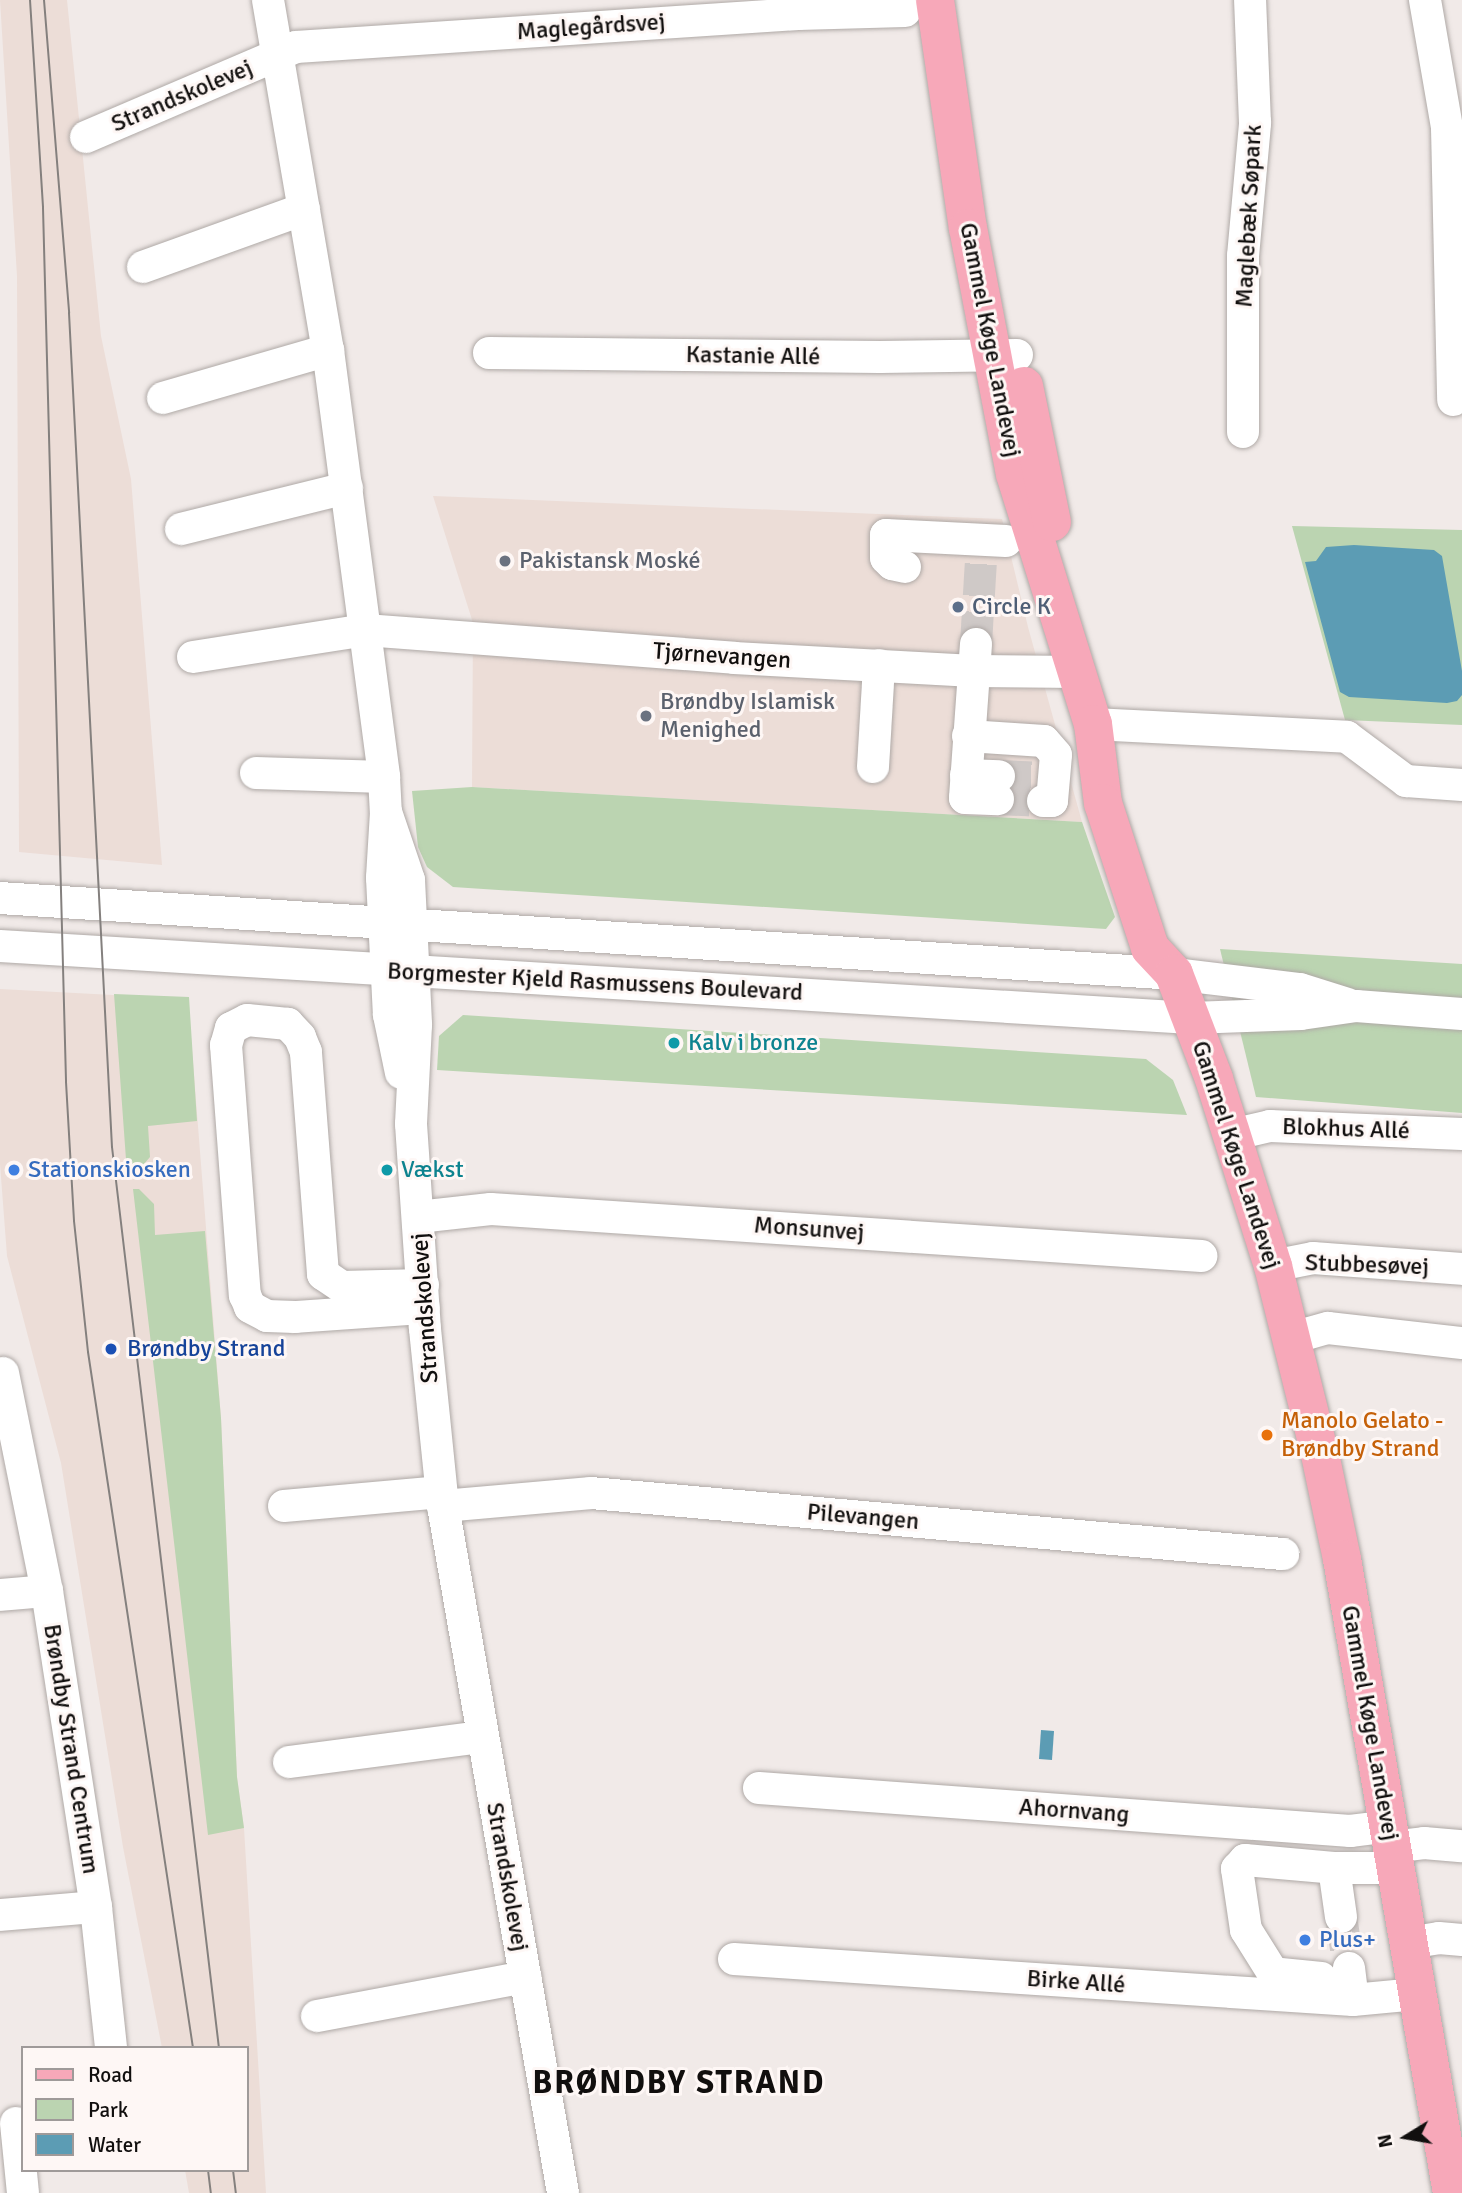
<!DOCTYPE html>
<html>
<head>
<meta charset="utf-8">
<style>
	body { margin:0 }
	#map { position:relative; width:1462px; height:2193px; overflow:hidden; background:#f1eae8; font-family:Signika,sans-serif }
	div>[style] { position:absolute }
	.built>* { inset:0; background:#ecddd7 }
	.green>* { inset:0; background:#bbd4b1 }
	.water>* { inset:0; background:#5c9cb4 }
	.minor-tunnel>* { height:32px; margin-top:-16px; transform-origin:0; background:repeating-linear-gradient(90deg,#cfc9c7 0 32px,transparent 0 48px) }
	.roads { filter:drop-shadow(0 0 2px #afa9a6) drop-shadow(0 0 2px #afa9a6) }
	.minor>* { height:32px; margin:-16px; padding:0 16px; transform-origin:16px; border-radius:16px; background:#fff }
	.major>* { height:38px; margin:-19px; padding:0 19px; transform-origin:19px; border-radius:19px; background:#f7a8b9 }
	.tram>* { height:2px; margin:-1px; padding:0 1px; transform-origin:1px; border-radius:1px; background:#84807e }
	.dots>* { width:19px; height:19px; translate:-50% -50%; box-sizing:border-box; border:4px solid #fef7f5; border-radius:50% }
	span { translate:-50% -50%; white-space:nowrap; text-align:center; line-height:1.15; -webkit-text-stroke:6px #fef7f5; paint-order:stroke }
	.street-label { font-size:24px; color:#110f0e }
	.worship-label { font-size:24px; color:#5b616d }
	.left { translate:0 -50%; text-align:left }
	.service-label { font-size:24px; color:#4e5e75 }
	.culture-label { font-size:24px; color:#0d838f }
	.shop-label { font-size:24px; color:#366cbe }
	.transit-label { font-size:24px; color:#164399 }
	.food-label { font-size:24px; color:#c56008 }
	.district-label { font-size:32px; color:#110f0e; font-weight:700; letter-spacing:2px }
	.legend { position:absolute; left:21px; top:2046px; width:228px; height:126px; box-sizing:border-box; background:#fef7f5; border:2px solid #9f9a99; margin:0; padding:9px 12px; list-style:none; font-size:21px; color:#110f0e }
	.legend li { display:flex; align-items:center; gap:14px; height:35px }
	.legend b { width:35px; border:2px solid #9f9a99 }
	.north { position:absolute; left:1371px; top:2102px; width:70px; height:70px; -webkit-text-stroke:5px #fef7f5; paint-order:stroke; rotate:259deg; font-size:19px; font-weight:700; line-height:28px; text-align:center; color:#110f0e }
	.north::after { content:''; display:block; margin:auto; width:24px; height:32px; background:#110f0e; clip-path:polygon(50% 0,100% 100%,50% 72%,0 100%) }
</style>
</head>
<body>
<div id="map">
	<div class="built">
		<div style="clip-path:polygon(0 0,67px 0,101px 336px,131px 479px,162px 865px,19px 852px,17px 276px)"></div>
		<div style="clip-path:polygon(433px 496px,1002px 519px,1028px 627px,1082px 822px,472px 787px,473px 623px)"></div>
		<div style="clip-path:polygon(0 989px,188px 999px,221px 1418px,237px 1777px,244px 1828px,266px 2193px,189px 2193px,185px 2170px,247px 2170px,247px 2048px,162px 2048px,123px 1847px,61px 1463px,7px 1256px,0 1164px)"></div>
	</div>
	<div class="green">
		<div style="clip-path:polygon(1292px 526px,1462px 530px,1462px 725px,1345px 720px)"></div>
		<div style="clip-path:polygon(472px 787px,1082px 822px,1115px 917px,1106px 929px,453px 887px,427px 867px,418px 847px,412px 791px)"></div>
		<div style="clip-path:polygon(1220px 949px,1462px 964px,1462px 1113px,1256px 1097px)"></div>
		<div style="clip-path:polygon(114px 994px,189px 997px,197px 1121px,148px 1126px,150px 1157px,137px 1172px,127px 1173px)"></div>
		<div style="clip-path:polygon(463px 1015px,1146px 1059px,1173px 1080px,1187px 1115px,437px 1070px,439px 1036px)"></div>
		<div style="clip-path:polygon(133px 1189px,139px 1189px,154px 1204px,155px 1235px,205px 1231px,221px 1418px,237px 1777px,244px 1828px,208px 1835px)"></div>
	</div>
	<div class="water">
		<div style="clip-path:polygon(1354px 545px,1434px 550px,1442px 556px,1462px 671px,1462px 695px,1457px 701px,1447px 703px,1349px 697px,1340px 692px,1305px 562px,1316px 561px,1326px 547px)"></div>
		<div style="clip-path:polygon(1041px 1730px,1054px 1731px,1052px 1760px,1039px 1759px)"></div>
	</div>
	<div class="minor-tunnel">
		<div style="left:976px;top:644px;width:84px;rotate:-86.6deg"></div>
		<div style="left:999px;top:776px;width:45px;rotate:2.5deg"></div>
		<div style="left:998px;top:799px;width:45px;rotate:2.5deg"></div>
		<div style="left:1341px;top:1917px;width:52px;rotate:81.1deg"></div>
	</div>
	<div class="roads">
		<div class="minor">
			<div style="left:268px;top:0;width:355px;rotate:80.3deg"></div>
			<div style="left:328px;top:350px;width:431px;rotate:82.5deg"></div>
			<div style="left:384px;top:777px;width:35px;rotate:87deg"></div>
			<div style="left:386px;top:812px;width:66px;rotate:93.5deg"></div>
			<div style="left:382px;top:878px;width:137px;rotate:87.1deg"></div>
			<div style="left:389px;top:1015px;width:59px;rotate:78.3deg"></div>
			<div style="left:1425px;top:0;width:130px;rotate:80.2deg"></div>
			<div style="left:1447px;top:128px;width:272px;rotate:88.7deg"></div>
			<div style="left:86px;top:137px;width:228px;rotate:-23.2deg"></div>
			<div style="left:296px;top:47px;width:503px;rotate:-3.76deg"></div>
			<div style="left:798px;top:14px;width:107px;rotate:-1.6deg"></div>
			<div style="left:143px;top:267px;width:171px;rotate:-19.8deg"></div>
			<div style="left:489px;top:353px;width:391px;rotate:0.6deg"></div>
			<div style="left:880px;top:357px;width:137px;rotate:-0.8deg"></div>
			<div style="left:163px;top:398px;width:172px;rotate:-16.2deg"></div>
			<div style="left:1243px;top:432px;width:176px;rotate:-90deg"></div>
			<div style="left:1243px;top:256px;width:134px;rotate:-84.8deg"></div>
			<div style="left:1255px;top:123px;width:123px;rotate:-92.3deg"></div>
			<div style="left:181px;top:529px;width:171px;rotate:-13.9deg"></div>
			<div style="left:905px;top:567px;width:13px;rotate:-167deg"></div>
			<div style="left:892px;top:564px;width:8px;rotate:-135deg"></div>
			<div style="left:886px;top:558px;width:23px;rotate:-90deg"></div>
			<div style="left:886px;top:535px;width:120px;rotate:2.9deg"></div>
			<div style="left:976px;top:644px;width:154px;rotate:94.1deg"></div>
			<div style="left:965px;top:798px;width:33px;rotate:2deg"></div>
			<div style="left:193px;top:657px;width:174px;rotate:-8.9deg"></div>
			<div style="left:365px;top:630px;width:370px;rotate:4.3deg"></div>
			<div style="left:734px;top:658px;width:240px;rotate:3.1deg"></div>
			<div style="left:974px;top:671px;width:105px;rotate:0.5deg"></div>
			<div style="left:1093px;top:724px;width:254px;rotate:2.9deg"></div>
			<div style="left:1347px;top:737px;width:74px;rotate:36.7deg"></div>
			<div style="left:1406px;top:781px;width:56px;rotate:4.1deg"></div>
			<div style="left:968px;top:736px;width:76px;rotate:3.8deg"></div>
			<div style="left:1044px;top:741px;width:18px;rotate:49deg"></div>
			<div style="left:1056px;top:755px;width:46px;rotate:95deg"></div>
			<div style="left:1052px;top:801px;width:9px;rotate:180deg"></div>
			<div style="left:873px;top:767px;width:102px;rotate:-86.6deg"></div>
			<div style="left:256px;top:773px;width:128px;rotate:1.8deg"></div>
			<div style="left:966px;top:775px;width:33px;rotate:2deg"></div>
			<div style="left:386px;top:812px;width:72px;rotate:71.3deg"></div>
			<div style="left:409px;top:880px;width:145px;rotate:87.2deg"></div>
			<div style="left:416px;top:1025px;width:99px;rotate:92.9deg"></div>
			<div style="left:411px;top:1124px;width:205px;rotate:86.1deg"></div>
			<div style="left:425px;top:1329px;width:178px;rotate:84.2deg"></div>
			<div style="left:443px;top:1506px;width:697px;rotate:80.09deg"></div>
			<div style="left:0;top:898px;width:1176px;rotate:3.7deg"></div>
			<div style="left:1174px;top:974px;width:127px;rotate:6.8deg"></div>
			<div style="left:1300px;top:989px;width:50px;rotate:17.4deg"></div>
			<div style="left:0;top:946px;width:1193px;rotate:3.46deg"></div>
			<div style="left:1191px;top:1018px;width:110px;rotate:-2.1deg"></div>
			<div style="left:1301px;top:1014px;width:56px;rotate:-8.3deg"></div>
			<div style="left:1356px;top:1006px;width:106px;rotate:4.3deg"></div>
			<div style="left:1231px;top:1135px;width:40px;rotate:-13deg"></div>
			<div style="left:1270px;top:1126px;width:192px;rotate:2.4deg"></div>
			<div style="left:418px;top:1217px;width:73px;rotate:-6.3deg"></div>
			<div style="left:491px;top:1209px;width:712px;rotate:3.79deg"></div>
			<div style="left:1273px;top:1266px;width:41px;rotate:-11.3deg"></div>
			<div style="left:1313px;top:1258px;width:149px;rotate:4.2deg"></div>
			<div style="left:423px;top:1285px;width:81px;rotate:178.6deg"></div>
			<div style="left:342px;top:1287px;width:23px;rotate:-146deg"></div>
			<div style="left:323px;top:1274px;width:223px;rotate:-94.4deg"></div>
			<div style="left:306px;top:1052px;width:16px;rotate:-112deg"></div>
			<div style="left:300px;top:1037px;width:18px;rotate:-133deg"></div>
			<div style="left:288px;top:1024px;width:41px;rotate:-174.4deg"></div>
			<div style="left:247px;top:1020px;width:18px;rotate:153deg"></div>
			<div style="left:231px;top:1028px;width:18px;rotate:106deg"></div>
			<div style="left:226px;top:1045px;width:251px;rotate:85.7deg"></div>
			<div style="left:245px;top:1295px;width:13px;rotate:67deg"></div>
			<div style="left:250px;top:1307px;width:19px;rotate:28deg"></div>
			<div style="left:267px;top:1316px;width:28px;rotate:2deg"></div>
			<div style="left:295px;top:1317px;width:129px;rotate:-4deg"></div>
			<div style="left:1292px;top:1338px;width:37px;rotate:-16deg"></div>
			<div style="left:1328px;top:1328px;width:135px;rotate:6.4deg"></div>
			<div style="left:3px;top:1373px;width:222px;rotate:78.6deg"></div>
			<div style="left:47px;top:1591px;width:320px;rotate:81.2deg"></div>
			<div style="left:96px;top:1907px;width:142px;rotate:83.9deg"></div>
			<div style="left:284px;top:1506px;width:158px;rotate:-5.1deg"></div>
			<div style="left:443px;top:1506px;width:149px;rotate:-5deg"></div>
			<div style="left:591px;top:1493px;width:695px;rotate:5.04deg"></div>
			<div style="left:0;top:1595px;width:47px;rotate:-4.9deg"></div>
			<div style="left:289px;top:1762px;width:194px;rotate:-7.4deg"></div>
			<div style="left:759px;top:1788px;width:593px;rotate:4.16deg"></div>
			<div style="left:1350px;top:1831px;width:38px;rotate:-7deg"></div>
			<div style="left:1392px;top:1847px;width:32px;rotate:-7deg"></div>
			<div style="left:1424px;top:1843px;width:38px;rotate:5deg"></div>
			<div style="left:0;top:1915px;width:96px;rotate:-4.8deg"></div>
			<div style="left:1341px;top:1917px;width:49px;rotate:-98.1deg"></div>
			<div style="left:1334px;top:1868px;width:61px"></div>
			<div style="left:1408px;top:1943px;width:31px;rotate:-9deg"></div>
			<div style="left:1439px;top:1938px;width:23px;rotate:5deg"></div>
			<div style="left:734px;top:1959px;width:620px;rotate:3.79deg"></div>
			<div style="left:1353px;top:2000px;width:64px;rotate:-5.4deg"></div>
			<div style="left:1349px;top:1968px;width:32px;rotate:83deg"></div>
			<div style="left:1321px;top:1978px;width:48px;rotate:-174.1deg"></div>
			<div style="left:1273px;top:1973px;width:51px;rotate:-122.1deg"></div>
			<div style="left:1246px;top:1930px;width:62px;rotate:-98.4deg"></div>
			<div style="left:1237px;top:1869px;width:12px;rotate:-48deg"></div>
			<div style="left:1245px;top:1860px;width:89px;rotate:5.1deg"></div>
			<div style="left:317px;top:2016px;width:212px;rotate:-10.6deg"></div>
			<div style="left:16px;top:2123px;width:70px;rotate:84.3deg"></div>
		</div>
		<div class="major">
			<div style="left:935px;top:0;width:230px;rotate:81.8deg"></div>
			<div style="left:968px;top:228px;width:250px;rotate:79.2deg"></div>
			<div style="left:1015px;top:474px;width:262px;rotate:72.7deg"></div>
			<div style="left:1093px;top:724px;width:80px;rotate:82.8deg"></div>
			<div style="left:1103px;top:803px;width:152px;rotate:72deg"></div>
			<div style="left:1150px;top:948px;width:35px;rotate:47deg"></div>
			<div style="left:1174px;top:974px;width:112px;rotate:69.1deg"></div>
			<div style="left:1214px;top:1079px;width:196px;rotate:72.5deg"></div>
			<div style="left:1273px;top:1266px;width:194px;rotate:76deg"></div>
			<div style="left:1320px;top:1454px;width:107px;rotate:78.2deg"></div>
			<div style="left:1342px;top:1559px;width:643px;rotate:80.16deg"></div>
			<div style="left:1024px;top:386px;width:139px;rotate:78.4deg"></div>
		</div>
	</div>
	<div class="tram">
		<div style="left:30px;top:0;width:208px;rotate:86.4deg"></div>
		<div style="left:43px;top:208px;width:874px;rotate:88.49deg"></div>
		<div style="left:66px;top:1082px;width:139px;rotate:86.7deg"></div>
		<div style="left:74px;top:1221px;width:132px;rotate:83.9deg"></div>
		<div style="left:88px;top:1352px;width:704px;rotate:81.42deg"></div>
		<div style="left:44px;top:0;width:314px;rotate:85.4deg"></div>
		<div style="left:69px;top:313px;width:835px;rotate:87.05deg"></div>
		<div style="left:112px;top:1147px;width:907px;rotate:83.23deg"></div>
		<div style="left:208px;top:2170px;width:23px;rotate:83deg"></div>
		<div style="left:233px;top:2170px;width:23px;rotate:83deg"></div>
	</div>
	<div class="dots">
		<div style="left:505px;top:561px;background:#6b7280"></div>
		<div style="left:958px;top:607px;background:#5c6f8a"></div>
		<div style="left:646px;top:716px;background:#6b7280"></div>
		<div style="left:674px;top:1043px;background:#0f9aa8"></div>
		<div style="left:14px;top:1170px;background:#3f7fe0"></div>
		<div style="left:387px;top:1170px;background:#0f9aa8"></div>
		<div style="left:111px;top:1349px;background:#1a4fb4"></div>
		<div style="left:1267px;top:1435px;background:#e8710a"></div>
		<div style="left:1305px;top:1940px;background:#3f7fe0"></div>
	</div>
	<div class="street-label">
		<span style="left:591px;top:27px;rotate:-4deg">Maglegårdsvej</span>
		<span style="left:182px;top:96px;rotate:-23deg">Strandskolevej</span>
		<span style="left:1249px;top:216px;rotate:-87deg">Maglebæk Søpark</span>
		<span style="left:990px;top:340px;rotate:79deg">Gammel Køge Landevej</span>
		<span style="left:753px;top:356px;rotate:1deg">Kastanie Allé</span>
		<span style="left:722px;top:656px;rotate:4deg">Tjørnevangen</span>
		<span style="left:595px;top:982px;rotate:3deg">Borgmester Kjeld Rasmussens Boulevard</span>
		<span style="left:1346px;top:1129px;rotate:2deg">Blokhus Allé</span>
		<span style="left:1236px;top:1155px;rotate:72deg">Gammel Køge Landevej</span>
		<span style="left:809px;top:1229px;rotate:4deg">Monsunvej</span>
		<span style="left:1367px;top:1265px;rotate:2deg">Stubbesøvej</span>
		<span style="left:425px;top:1308px;rotate:-94deg">Strandskolevej</span>
		<span style="left:863px;top:1517px;rotate:5deg">Pilevangen</span>
		<span style="left:1370px;top:1723px;rotate:80deg">Gammel Køge Landevej</span>
		<span style="left:71px;top:1749px;rotate:81deg">Brøndby Strand Centrum</span>
		<span style="left:1074px;top:1811px;rotate:4deg">Ahornvang</span>
		<span style="left:507px;top:1877px;rotate:80deg">Strandskolevej</span>
		<span style="left:1076px;top:1982px;rotate:4deg">Birke Allé</span>
	</div>
	<div class="worship-label">
		<span class="left" style="left:519px;top:561px">Pakistansk Moské</span>
		<span class="left" style="left:660px;top:716px">Brøndby Islamisk<br>Menighed</span>
	</div>
	<div class="service-label">
		<span class="left" style="left:972px;top:607px">Circle K</span>
	</div>
	<div class="culture-label">
		<span class="left" style="left:688px;top:1043px">Kalv i bronze</span>
		<span class="left" style="left:401px;top:1170px">Vækst</span>
	</div>
	<div class="shop-label">
		<span class="left" style="left:28px;top:1170px">Stationskiosken</span>
		<span class="left" style="left:1319px;top:1940px">Plus+</span>
	</div>
	<div class="transit-label">
		<span class="left" style="left:127px;top:1349px">Brøndby Strand</span>
	</div>
	<div class="food-label">
		<span class="left" style="left:1281px;top:1435px">Manolo Gelato -<br>Brøndby Strand</span>
	</div>
	<div class="district-label">
		<span style="left:679px;top:2083px">BRØNDBY STRAND</span>
	</div>
	<ul class="legend">
	<li><b style="height:9px;background:#f7a8b9"></b>Road</li>
	<li><b style="height:19px;background:#bbd4b1"></b>Park</li>
	<li><b style="height:19px;background:#5c9cb4"></b>Water</li>
	</ul>
	<div class="north">N</div>
</div>
</body>
</html>
